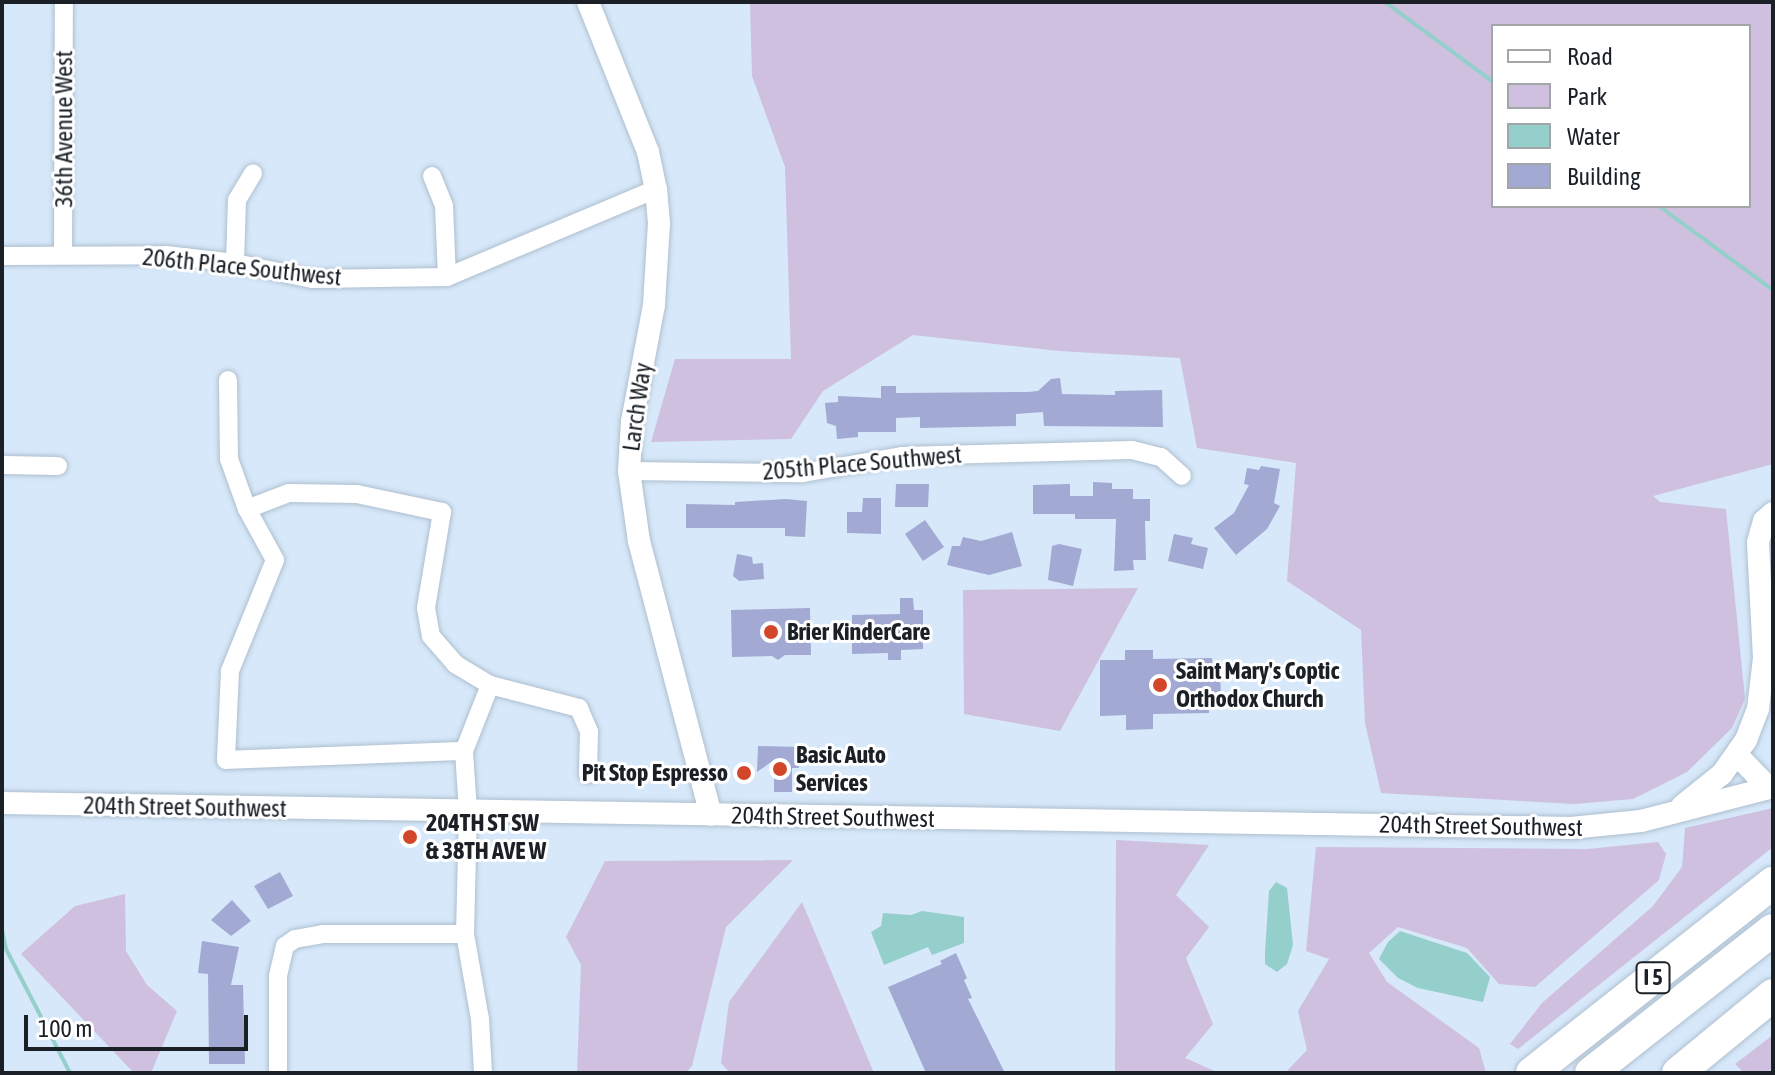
<!DOCTYPE html>
<html>
<head>
<meta charset="utf-8">
<style>
	body { margin:0 }
	#map { position:relative; width:1775px; height:1075px; overflow:hidden; background:#d6e8f9; font-family:"Asap Condensed",sans-serif }
	div>[style] { position:absolute }
	.green>* { inset:0; background:#cec0de }
	.water>* { inset:0; background:#95cfcb }
	.stream>* { height:4px; margin:-2px; padding:0 2px; transform-origin:2px; border-radius:2px; background:#95cfcb }
	.building>* { inset:0; background:#a2a9d2 }
	.roads { filter:drop-shadow(0 0 2px #aebfcf) drop-shadow(0 0 2px #aebfcf) }
	.minor>* { height:18px; margin:-9px; padding:0 9px; transform-origin:9px; border-radius:9px; background:#fff }
	.tertiary>* { height:22px; margin:-11px; padding:0 11px; transform-origin:11px; border-radius:11px; background:#fff }
	.motorway>* { height:32px; margin:-16px; padding:0 16px; transform-origin:16px; border-radius:16px; background:#fff }
	.dots>* { width:22px; height:22px; translate:-50% -50%; box-sizing:border-box; border:4px solid #fff; border-radius:50% }
	span { translate:-50% -50%; white-space:nowrap; text-align:center; line-height:1.15; -webkit-text-stroke:6px #fff; paint-order:stroke }
	.shield-label span { padding:2px 6px; background:#fff; border:2px solid; border-radius:6px; -webkit-text-stroke-width:0 }
	.shield-label { font-size:22px; color:#1a2026; font-weight:700 }
	.street-label { font-size:24px; color:#1a2026 }
	.poi-label { font-size:24px; color:#1a2026; font-weight:700 }
	.left { translate:0 -50%; text-align:left }
	.right { translate:-100% -50%; text-align:right }
	.frame { position:absolute; inset:0; border:4px solid #1a2026; pointer-events:none }
	.legend { position:absolute; left:1491px; top:24px; width:260px; height:184px; box-sizing:border-box; background:#fff; border:2px solid #a3a6a8; margin:0; padding:10px 14px; list-style:none; font-size:24px; color:#1a2026 }
	.legend li { display:flex; align-items:center; gap:16px; height:40px }
	.legend b { width:40px; border:2px solid #a3a6a8 }
	.scale { position:absolute; left:24px; top:1015px; width:224px; height:36px; box-sizing:border-box; border:4px solid #1a2026; border-top:0; padding-left:10px; font-size:24px; line-height:28px; white-space:nowrap; color:#1a2026; -webkit-text-stroke:6px #fff; paint-order:stroke }
</style>
</head>
<body>
<div id="map">
	<div class="green">
		<div style="clip-path:polygon(evenodd,750px 2px,1773px 2px,1773px 464px,1653px 496px,1660px 502px,1726px 509px,1745px 699px,1732px 728px,1687px 772px,1633px 799px,1574px 804px,1381px 793px,1365px 723px,1361px 630px,1287px 581px,1296px 463px,1197px 448px,1180px 358px,1059px 351px,913px 335px,823px 391px,791px 439px,651px 442px,675px 359px,791px 359px,785px 167px,752px 76px,750px 2px,1493px 26px,1749px 26px,1749px 206px,1493px 206px,1493px 26px)"></div>
		<div style="clip-path:polygon(1138px 588px,1060px 731px,964px 714px,963px 590px)"></div>
		<div style="clip-path:polygon(1773px 808px,1773px 847px,1518px 1049px,1510px 1044px,1542px 1003px,1653px 906px,1682px 867px,1685px 828px)"></div>
		<div style="clip-path:polygon(1116px 840px,1209px 845px,1176px 895px,1209px 927px,1186px 958px,1213px 1024px,1185px 1058px,1219px 1073px,1115px 1073px)"></div>
		<div style="clip-path:polygon(1658px 842px,1666px 854px,1659px 880px,1535px 987px,1499px 984px,1467px 948px,1398px 927px,1369px 953px,1387px 982px,1479px 1048px,1486px 1073px,1285px 1073px,1307px 1050px,1298px 1011px,1329px 959px,1306px 951px,1316px 847px,1588px 849px)"></div>
		<div style="clip-path:polygon(793px 860px,726px 927px,692px 1066px,686px 1073px,577px 1073px,581px 965px,566px 937px,605px 861px)"></div>
		<div style="clip-path:polygon(125px 894px,126px 951px,147px 985px,177px 1011px,151px 1073px,134px 1073px,21px 954px,75px 906px)"></div>
		<div style="clip-path:polygon(802px 902px,874px 1073px,730px 1073px,721px 1063px,729px 1002px)"></div>
		<div style="clip-path:polygon(1773px 1035px,1773px 1069px,1765px 1073px,1744px 1073px,1735px 1064px)"></div>
	</div>
	<div class="water">
		<div style="clip-path:polygon(1276px 882px,1287px 888px,1293px 945px,1287px 964px,1277px 972px,1265px 964px,1265px 952px,1269px 891px)"></div>
		<div style="clip-path:polygon(922px 911px,964px 917px,964px 943px,932px 955px,928px 947px,884px 965px,871px 932px,881px 926px,883px 913px,911px 915px)"></div>
		<div style="clip-path:polygon(1400px 931px,1467px 953px,1490px 977px,1483px 1002px,1418px 988px,1398px 978px,1379px 959px,1388px 942px)"></div>
	</div>
	<div class="stream">
		<div style="left:1385px;top:2px;width:134px;rotate:36.5deg"></div>
		<div style="left:1659px;top:206px;width:142px;rotate:36.4deg"></div>
		<div style="left:2px;top:930px;width:19px;rotate:78deg"></div>
		<div style="left:6px;top:949px;width:140px;rotate:62.7deg"></div>
	</div>
	<div class="building">
		<div style="clip-path:polygon(1060px 378px,1062px 394px,1115px 395px,1115px 391px,1162px 390px,1163px 427px,1044px 426px,1043px 412px,1016px 414px,1016px 426px,920px 428px,920px 417px,896px 418px,896px 432px,858px 432px,858px 437px,837px 439px,836px 426px,827px 423px,825px 403px,838px 402px,838px 396px,881px 398px,881px 386px,896px 386px,896px 393px,1028px 392px,1038px 391px,1051px 379px)"></div>
		<div style="clip-path:polygon(1261px 466px,1280px 469px,1274px 503px,1280px 506px,1267px 529px,1236px 555px,1214px 528px,1234px 513px,1249px 485px,1244px 484px,1247px 468px,1259px 470px)"></div>
		<div style="clip-path:polygon(1093px 482px,1112px 483px,1112px 489px,1133px 489px,1133px 499px,1150px 499px,1150px 521px,1145px 521px,1146px 560px,1133px 560px,1134px 570px,1114px 571px,1116px 519px,1075px 519px,1075px 514px,1033px 514px,1033px 485px,1070px 484px,1070px 496px,1093px 496px)"></div>
		<div style="clip-path:polygon(896px 484px,929px 484px,928px 507px,895px 507px)"></div>
		<div style="clip-path:polygon(863px 498px,881px 498px,881px 534px,847px 533px,847px 512px,862px 512px)"></div>
		<div style="clip-path:polygon(786px 499px,807px 501px,805px 537px,785px 536px,785px 528px,686px 528px,686px 504px,735px 505px,735px 502px)"></div>
		<div style="clip-path:polygon(925px 520px,944px 547px,923px 561px,905px 534px)"></div>
		<div style="clip-path:polygon(1012px 532px,1022px 566px,989px 575px,947px 565px,952px 546px,960px 546px,963px 537px,981px 541px)"></div>
		<div style="clip-path:polygon(1174px 534px,1193px 538px,1191px 544px,1208px 548px,1203px 569px,1168px 561px)"></div>
		<div style="clip-path:polygon(1059px 544px,1082px 549px,1073px 586px,1048px 580px,1052px 546px)"></div>
		<div style="clip-path:polygon(737px 554px,752px 557px,753px 564px,763px 563px,764px 579px,739px 581px,733px 576px)"></div>
		<div style="clip-path:polygon(900px 598px,913px 598px,914px 610px,923px 610px,923px 649px,901px 650px,901px 660px,888px 660px,888px 653px,852px 654px,852px 615px,900px 614px)"></div>
		<div style="clip-path:polygon(810px 608px,811px 655px,785px 655px,778px 660px,772px 656px,732px 657px,731px 610px)"></div>
		<div style="clip-path:polygon(1125px 650px,1153px 650px,1153px 659px,1212px 658px,1213px 674px,1220px 673px,1221px 697px,1209px 697px,1209px 713px,1153px 714px,1153px 729px,1126px 730px,1126px 715px,1100px 716px,1100px 660px,1125px 660px)"></div>
		<div style="clip-path:polygon(758px 746px,799px 747px,799px 768px,792px 768px,792px 792px,774px 792px,774px 760px,757px 772px)"></div>
		<div style="clip-path:polygon(280px 872px,293px 896px,268px 909px,254px 886px)"></div>
		<div style="clip-path:polygon(232px 900px,251px 921px,231px 936px,211px 920px)"></div>
		<div style="clip-path:polygon(202px 941px,239px 947px,231px 985px,243px 985px,245px 1064px,209px 1064px,208px 974px,198px 973px)"></div>
		<div style="clip-path:polygon(956px 953px,967px 978px,964px 980px,972px 998px,968px 999px,1005px 1073px,926px 1073px,888px 987px,942px 964px,940px 961px)"></div>
	</div>
	<div class="roads">
		<div class="minor">
			<div style="left:432px;top:176px;width:32px;rotate:68deg"></div>
			<div style="left:444px;top:206px;width:71px;rotate:87.6deg"></div>
			<div style="left:63px;top:255px;width:253px;rotate:-89.8deg"></div>
			<div style="left:2px;top:256px;width:164px;rotate:-0.3deg"></div>
			<div style="left:166px;top:255px;width:69px;rotate:6.6deg"></div>
			<div style="left:235px;top:263px;width:80px;rotate:11.6deg"></div>
			<div style="left:313px;top:279px;width:134px;rotate:-0.9deg"></div>
			<div style="left:447px;top:277px;width:227px;rotate:-22.8deg"></div>
			<div style="left:235px;top:263px;width:63px;rotate:-88.2deg"></div>
			<div style="left:237px;top:200px;width:31px;rotate:-59deg"></div>
			<div style="left:228px;top:380px;width:79px;rotate:89.3deg"></div>
			<div style="left:229px;top:459px;width:53px;rotate:70.2deg"></div>
			<div style="left:247px;top:509px;width:58px;rotate:61.2deg"></div>
			<div style="left:275px;top:560px;width:120px;rotate:112.1deg"></div>
			<div style="left:230px;top:671px;width:89px;rotate:92.6deg"></div>
			<div style="left:226px;top:760px;width:238px;rotate:-2.2deg"></div>
			<div style="left:464px;top:751px;width:61px;rotate:86.2deg"></div>
			<div style="left:468px;top:812px;width:122px;rotate:91.4deg"></div>
			<div style="left:465px;top:934px;width:86px;rotate:80deg"></div>
			<div style="left:480px;top:1019px;width:54px;rotate:86.8deg"></div>
			<div style="left:2px;top:465px;width:56px;rotate:1deg"></div>
			<div style="left:629px;top:471px;width:174px;rotate:0.7deg"></div>
			<div style="left:803px;top:473px;width:100px;rotate:-9.7deg"></div>
			<div style="left:902px;top:456px;width:230px;rotate:-1.5deg"></div>
			<div style="left:1132px;top:450px;width:30px;rotate:14deg"></div>
			<div style="left:1161px;top:457px;width:28px;rotate:42deg"></div>
			<div style="left:247px;top:509px;width:45px;rotate:-20.9deg"></div>
			<div style="left:289px;top:493px;width:68px;rotate:0.8deg"></div>
			<div style="left:357px;top:494px;width:87px;rotate:12deg"></div>
			<div style="left:442px;top:512px;width:97px;rotate:99.5deg"></div>
			<div style="left:426px;top:608px;width:28px;rotate:80deg"></div>
			<div style="left:431px;top:636px;width:37px;rotate:49deg"></div>
			<div style="left:455px;top:664px;width:41px;rotate:31deg"></div>
			<div style="left:490px;top:685px;width:92px;rotate:14.5deg"></div>
			<div style="left:579px;top:708px;width:26px;rotate:67deg"></div>
			<div style="left:589px;top:732px;width:42px;rotate:91.4deg"></div>
			<div style="left:464px;top:751px;width:71px;rotate:-68.5deg"></div>
			<div style="left:278px;top:1073px;width:97px;rotate:-90deg"></div>
			<div style="left:278px;top:976px;width:31px;rotate:-77deg"></div>
			<div style="left:285px;top:946px;width:12px;rotate:-35deg"></div>
			<div style="left:295px;top:939px;width:28px;rotate:-10deg"></div>
			<div style="left:323px;top:934px;width:142px"></div>
		</div>
		<div class="tertiary">
			<div style="left:588px;top:2px;width:162px;rotate:68.2deg"></div>
			<div style="left:648px;top:152px;width:38px;rotate:78deg"></div>
			<div style="left:656px;top:189px;width:34px;rotate:85deg"></div>
			<div style="left:659px;top:223px;width:82px;rotate:93.5deg"></div>
			<div style="left:654px;top:305px;width:118px;rotate:100.7deg"></div>
			<div style="left:632px;top:421px;width:50px;rotate:93.4deg"></div>
			<div style="left:629px;top:471px;width:71px;rotate:81.9deg"></div>
			<div style="left:639px;top:541px;width:283px;rotate:75.3deg"></div>
			<div style="left:1737px;top:755px;width:46px;rotate:45.9deg"></div>
			<div style="left:2px;top:803px;width:1569px;rotate:0.91deg"></div>
			<div style="left:1571px;top:828px;width:70px;rotate:-5.7deg"></div>
			<div style="left:1641px;top:821px;width:136px;rotate:-14.4deg"></div>
			<div style="left:1682px;top:806px;width:51px;rotate:-38.7deg"></div>
			<div style="left:1722px;top:774px;width:42px;rotate:-54.8deg"></div>
			<div style="left:1746px;top:740px;width:33px;rotate:-69deg"></div>
			<div style="left:1758px;top:709px;width:51px;rotate:-83.3deg"></div>
			<div style="left:1764px;top:658px;width:116px;rotate:-93deg"></div>
			<div style="left:1758px;top:542px;width:22px;rotate:-74deg"></div>
			<div style="left:1764px;top:521px;width:12px;rotate:-42deg"></div>
		</div>
		<div class="motorway">
			<div style="left:1532px;top:1073px;width:307px;rotate:-38.3deg"></div>
			<div style="left:1591px;top:1073px;width:231px;rotate:-38.2deg"></div>
			<div style="left:1678px;top:1073px;width:123px;rotate:-39.4deg"></div>
		</div>
	</div>
	<div class="dots">
		<div style="left:771px;top:632px;background:#d2472a"></div>
		<div style="left:1160px;top:685px;background:#d2472a"></div>
		<div style="left:780px;top:769px;background:#d2472a"></div>
		<div style="left:744px;top:773px;background:#d2472a"></div>
		<div style="left:410px;top:837px;background:#d2472a"></div>
	</div>
	<div class="shield-label">
		<span style="left:1653px;top:978px">I 5</span>
	</div>
	<div class="street-label">
		<span style="left:64px;top:129px;rotate:-90deg">36th Avenue West</span>
		<span style="left:242px;top:267px;rotate:6deg">206th Place Southwest</span>
		<span style="left:637px;top:407px;rotate:-82deg">Larch Way</span>
		<span style="left:862px;top:463px;rotate:-5deg">205th Place Southwest</span>
		<span style="left:185px;top:807px;rotate:1deg">204th Street Southwest</span>
		<span style="left:833px;top:817px;rotate:1deg">204th Street Southwest</span>
		<span style="left:1481px;top:826px;rotate:1deg">204th Street Southwest</span>
	</div>
	<div class="poi-label">
		<span class="left" style="left:787px;top:632px">Brier KinderCare</span>
		<span class="left" style="left:1176px;top:685px">Saint Mary's Coptic<br>Orthodox Church</span>
		<span class="left" style="left:796px;top:769px">Basic Auto<br>Services</span>
		<span class="right" style="left:728px;top:773px">Pit Stop Espresso</span>
		<span class="left" style="left:426px;top:837px">204TH ST SW<br>&amp; 38TH AVE W</span>
	</div>
	<div class="frame"></div>
	<ul class="legend">
	<li><b style="height:10px;background:#fff"></b>Road</li>
	<li><b style="height:22px;background:#cec0de"></b>Park</li>
	<li><b style="height:22px;background:#95cfcb"></b>Water</li>
	<li><b style="height:22px;background:#a2a9d2"></b>Building</li>
	</ul>
	<div class="scale">100 m</div>
</div>
</body>
</html>
